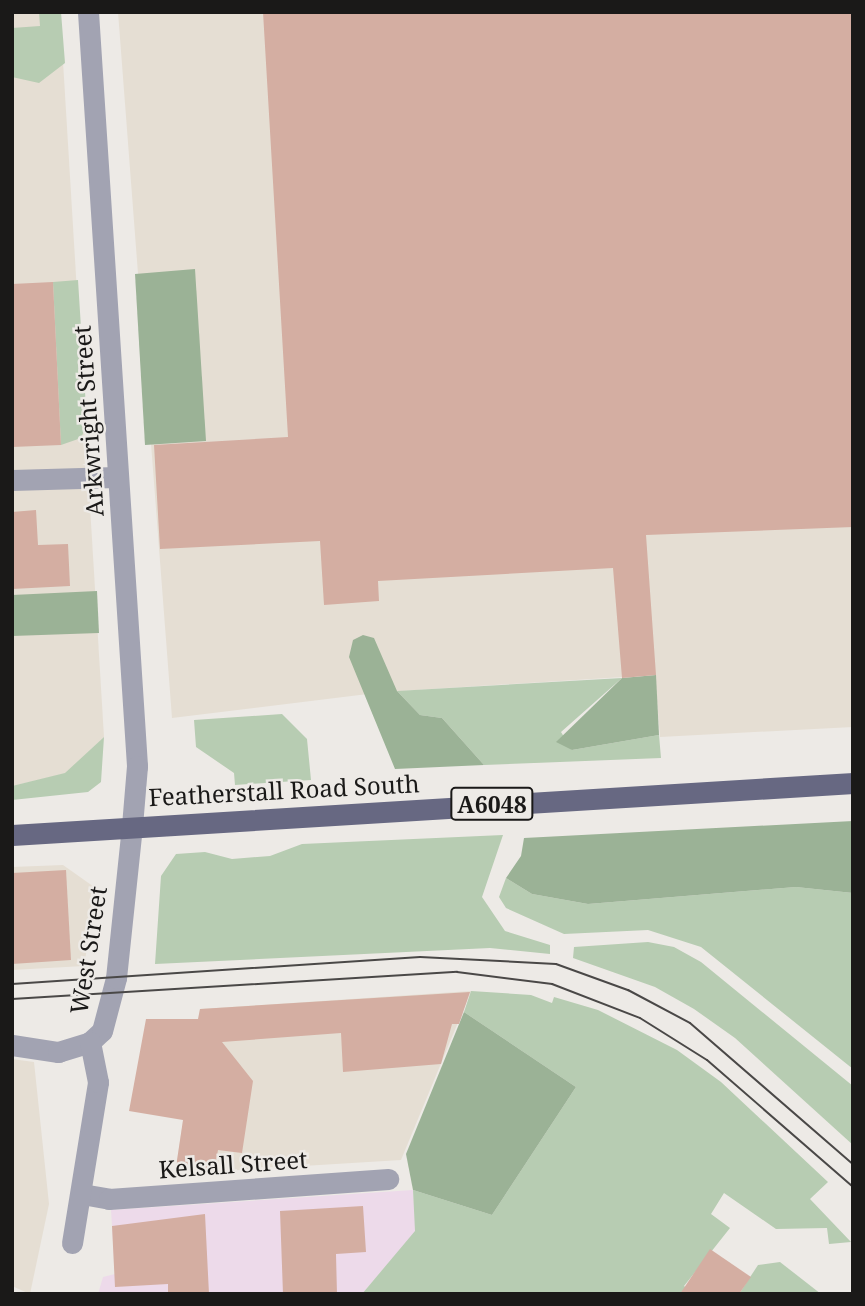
<!DOCTYPE html>
<html>
<head>
<meta charset="utf-8">
<style>
	body { margin:0 }
	#map { position:relative; width:865px; height:1306px; overflow:hidden; background:#edeae6; font-family:"Noto Serif",serif }
	div>[style] { position:absolute }
	.built>* { inset:0; background:#e5ded3 }
	.education>* { inset:0; background:#eddaea }
	.green>* { inset:0; background:#b7ccb2 }
	.forest>* { inset:0; background:#9bb296 }
	.building>* { inset:0; background:#d4aea2 }
	.minor>* { height:21px; margin:-10.5px; padding:0 10.5px; transform-origin:10.5px; border-radius:10.5px; background:#a2a3b2 }
	.tertiary>* { height:21px; margin:-10.5px; padding:0 10.5px; transform-origin:10.5px; border-radius:10.5px; background:#a2a3b2 }
	.primary>* { height:21px; margin:-10.5px; padding:0 10.5px; transform-origin:10.5px; border-radius:10.5px; background:#676882 }
	.tram>* { height:2px; margin:-1px; padding:0 1px; transform-origin:1px; border-radius:1px; background:#4a4847 }
	span { translate:-50% -50%; white-space:nowrap; text-align:center; line-height:1.15; -webkit-text-stroke:5px #edeae6; paint-order:stroke }
	.shield-label span { padding:2px 5px; background:#edeae6; border:2px solid; border-radius:5px; -webkit-text-stroke-width:0 }
	.shield-label { font-size:23px; color:#1a1918; font-weight:700 }
	.street-label { font-size:24px; color:#1a1918 }
	.frame { position:absolute; inset:0; border:14px solid #1a1918; pointer-events:none }
</style>
</head>
<body>
<div id="map">
	<div class="built">
		<div style="clip-path:polygon(12px 12px,60px 12px,104px 737px,65px 774px,12px 786px)"></div>
		<div style="clip-path:polygon(118px 12px,853px 12px,853px 727px,660px 737px,655px 675px,384px 692px,172px 718px)"></div>
		<div style="clip-path:polygon(63px 865px,97px 889px,84px 966px,12px 970px,12px 867px)"></div>
		<div style="clip-path:polygon(471px 991px,401px 1160px,175px 1174px,200px 1009px)"></div>
		<div style="clip-path:polygon(12px 1059px,34px 1062px,49px 1204px,30px 1294px,12px 1286px)"></div>
	</div>
	<div class="education">
		<div style="clip-path:polygon(413px 1190px,416px 1231px,362px 1294px,98px 1294px,103px 1277px,115px 1274px,111px 1210px)"></div>
	</div>
	<div class="green">
		<div style="clip-path:polygon(39px 12px,61px 12px,65px 63px,39px 83px,12px 77px,12px 28px,40px 26px)"></div>
		<div style="clip-path:polygon(78px 280px,87px 424px,81px 438px,61px 445px,53px 282px)"></div>
		<div style="clip-path:polygon(622px 678px,561px 732px,572px 750px,659px 735px,661px 758px,484px 765px,442px 718px,420px 715px,397px 691px)"></div>
		<div style="clip-path:polygon(282px 714px,307px 739px,311px 780px,235px 785px,234px 773px,196px 747px,194px 720px)"></div>
		<div style="clip-path:polygon(104px 737px,101px 782px,88px 792px,12px 800px,12px 786px,65px 773px)"></div>
		<div style="clip-path:polygon(503px 835px,482px 897px,505px 931px,550px 945px,550px 954px,490px 948px,155px 964px,161px 876px,176px 854px,205px 852px,232px 859px,270px 856px,302px 844px)"></div>
		<div style="clip-path:polygon(506px 878px,532px 894px,588px 904px,796px 887px,853px 893px,853px 1069px,701px 947px,648px 930px,564px 934px,506px 908px,499px 897px)"></div>
		<div style="clip-path:polygon(648px 942px,674px 947px,701px 962px,853px 1086px,853px 1145px,735px 1038px,694px 1009px,655px 987px,573px 958px,574px 947px)"></div>
		<div style="clip-path:polygon(471px 991px,531px 995px,552px 1003px,554px 997px,598px 1010px,677px 1050px,721px 1082px,828px 1182px,810px 1199px,851px 1242px,829px 1244px,827px 1228px,776px 1229px,724px 1193px,711px 1214px,730px 1228px,684px 1286px,694px 1294px,362px 1294px,415px 1231px,413px 1190px,492px 1215px,576px 1087px,464px 1012px)"></div>
		<div style="clip-path:polygon(780px 1262px,821px 1294px,739px 1294px,758px 1265px)"></div>
	</div>
	<div class="forest">
		<div style="clip-path:polygon(195px 269px,206px 441px,145px 445px,135px 274px)"></div>
		<div style="clip-path:polygon(97px 591px,99px 633px,12px 636px,12px 595px)"></div>
		<div style="clip-path:polygon(363px 635px,374px 638px,397px 691px,420px 715px,442px 718px,484px 765px,395px 769px,349px 657px,353px 640px)"></div>
		<div style="clip-path:polygon(656px 675px,659px 735px,572px 750px,556px 742px,622px 678px)"></div>
		<div style="clip-path:polygon(853px 821px,853px 893px,796px 887px,588px 904px,532px 894px,506px 878px,521px 856px,524px 838px)"></div>
		<div style="clip-path:polygon(464px 1012px,576px 1087px,492px 1215px,413px 1190px,406px 1154px)"></div>
	</div>
	<div class="building">
		<div style="clip-path:polygon(263px 12px,853px 12px,853px 527px,646px 535px,656px 675px,622px 678px,613px 568px,378px 581px,379px 601px,324px 605px,320px 541px,160px 549px,154px 445px,288px 437px)"></div>
		<div style="clip-path:polygon(53px 282px,61px 445px,12px 447px,12px 284px)"></div>
		<div style="clip-path:polygon(36px 510px,38px 545px,68px 544px,70px 586px,12px 589px,12px 512px)"></div>
		<div style="clip-path:polygon(66px 870px,71px 960px,12px 964px,12px 873px)"></div>
		<div style="clip-path:polygon(470px 992px,459px 1024px,452px 1024px,441px 1064px,343px 1072px,341px 1033px,222px 1042px,253px 1081px,242px 1153px,218px 1150px,214px 1172px,176px 1167px,183px 1120px,129px 1111px,146px 1019px,198px 1019px,200px 1009px)"></div>
		<div style="clip-path:polygon(363px 1206px,366px 1252px,336px 1254px,337px 1294px,283px 1294px,280px 1211px)"></div>
		<div style="clip-path:polygon(205px 1214px,209px 1294px,168px 1294px,168px 1284px,115px 1287px,112px 1226px)"></div>
		<div style="clip-path:polygon(710px 1249px,751px 1277px,739px 1294px,680px 1294px)"></div>
	</div>
	<div class="minor">
		<div style="left:12px;top:480px;width:104px;rotate:-1.7deg"></div>
		<div style="left:12px;top:1045px;width:47px;rotate:8.7deg"></div>
		<div style="left:58px;top:1052px;width:34px;rotate:-17deg"></div>
		<div style="left:90px;top:1042px;width:16px;rotate:-43deg"></div>
		<div style="left:102px;top:1031px;width:55px;rotate:-75.2deg"></div>
		<div style="left:116px;top:978px;width:154px;rotate:-84deg"></div>
		<div style="left:82px;top:1194px;width:27px;rotate:10deg"></div>
		<div style="left:109px;top:1199px;width:280px;rotate:-4.1deg"></div>
		<div style="left:72px;top:1243px;width:163px;rotate:-80.8deg"></div>
		<div style="left:98px;top:1082px;width:41px;rotate:-101.3deg"></div>
	</div>
	<div class="tertiary">
		<div style="left:88px;top:12px;width:756px;rotate:86.28deg"></div>
		<div style="left:137px;top:766px;width:59px;rotate:94.8deg"></div>
	</div>
	<div class="primary">
		<div style="left:12px;top:835px;width:843px;rotate:-3.54deg"></div>
	</div>
	<div class="tram">
		<div style="left:12px;top:984px;width:409px;rotate:-3.8deg"></div>
		<div style="left:420px;top:957px;width:136px;rotate:2.9deg"></div>
		<div style="left:556px;top:964px;width:77px;rotate:19.9deg"></div>
		<div style="left:628px;top:990px;width:70px;rotate:28deg"></div>
		<div style="left:690px;top:1023px;width:216px;rotate:40.9deg"></div>
		<div style="left:12px;top:999px;width:446px;rotate:-3.5deg"></div>
		<div style="left:457px;top:972px;width:96px;rotate:7.2deg"></div>
		<div style="left:552px;top:984px;width:94px;rotate:21.1deg"></div>
		<div style="left:640px;top:1018px;width:79px;rotate:32.1deg"></div>
		<div style="left:707px;top:1060px;width:194px;rotate:41deg"></div>
	</div>
	<div class="shield-label">
		<span style="left:492px;top:804px">A6048</span>
	</div>
	<div class="street-label">
		<span style="left:88px;top:421px;rotate:-94deg">Arkwright Street</span>
		<span style="left:284px;top:790px;rotate:-3deg">Featherstall Road South</span>
		<span style="left:88px;top:950px;rotate:-81deg">West Street</span>
		<span style="left:233px;top:1164px;rotate:-4deg">Kelsall Street</span>
	</div>
	<div class="frame"></div>
</div>
</body>
</html>
